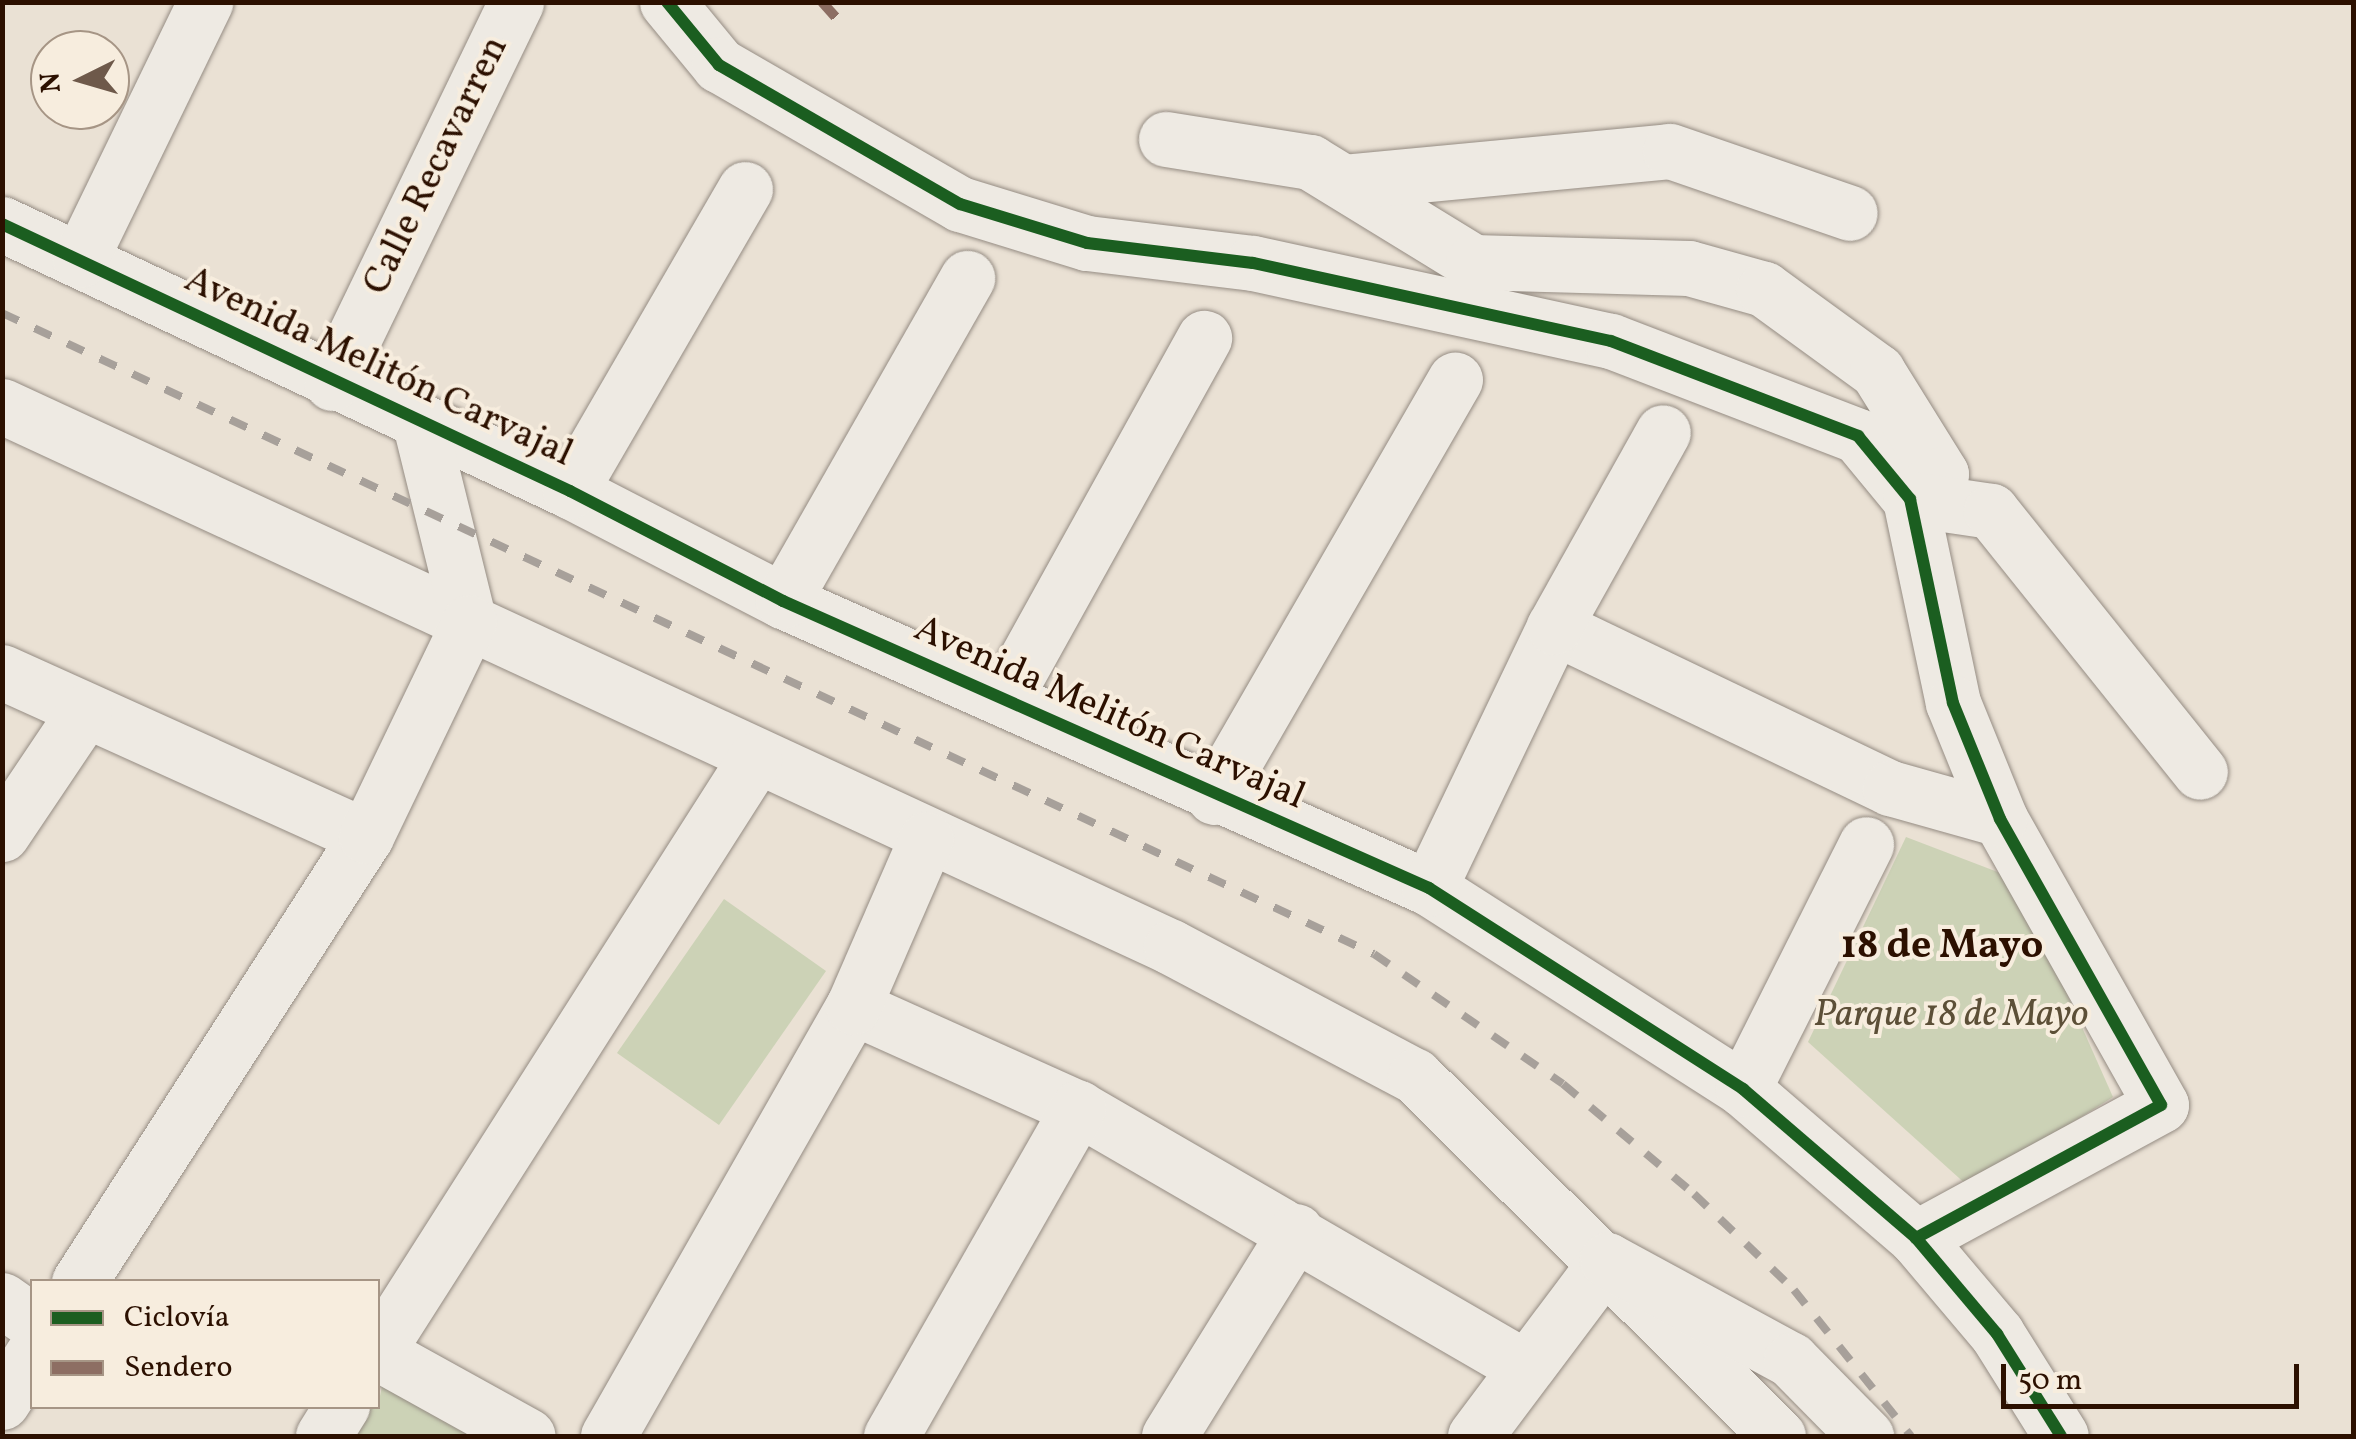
<!DOCTYPE html>
<html>
<head>
<meta charset="utf-8">
<style>
	body { margin:0 }
	#map { position:relative; width:2356px; height:1439px; overflow:hidden; background:#eae1d4; font-family:Vollkorn,serif }
	div>[style] { position:absolute }
	.green>* { inset:0; background:#ccd2b6 }
	.roads { filter:drop-shadow(0 0 2px #958c83) drop-shadow(0 0 2px #958c83) }
	.minor>* { height:55px; margin:-27.5px; padding:0 27.5px; transform-origin:27.5px; border-radius:27.5px; background:#eeeae3 }
	.rail>* { height:8px; margin-top:-4px; transform-origin:0; background:repeating-linear-gradient(90deg,#a7a09a 0 18px,transparent 0 36px) }
	.quiet>* { height:10px; margin-top:-5px; transform-origin:0; background:repeating-linear-gradient(90deg,#8d6e63 0 20px,transparent 0 30px) }
	.cycleway>* { height:12px; margin:-6px; padding:0 6px; transform-origin:6px; border-radius:6px; background:#1b5e20 }
	span { translate:-50% -50%; white-space:nowrap; text-align:center; line-height:1.15; -webkit-text-stroke:8px #f7edde; paint-order:stroke }
	.street-label { font-size:38px; color:#2c1000 }
	.park-label { font-size:38px; color:#5c4f37; font-style:italic }
	.neighbourhood-label { font-size:40px; color:#2c1000; font-weight:700 }
	.frame { position:absolute; inset:0; border:5px solid #2c1000; pointer-events:none }
	.legend { position:absolute; left:30px; top:1279px; width:350px; height:130px; box-sizing:border-box; background:#f7edde; border:2px solid #a69585; margin:0; padding:12px 18px; list-style:none; font-size:30px; color:#2c1000 }
	.legend li { display:flex; align-items:center; gap:20px; height:50px }
	.legend b { width:50px; border:2px solid #a69585 }
	.north { position:absolute; left:30px; top:30px; width:100px; height:100px; box-sizing:border-box; background:#f7edde; border:2px solid #a69585; border-radius:50%; rotate:265deg; font-size:28px; font-weight:700; line-height:40px; text-align:center; color:#2c1000 }
	.north::after { content:''; display:block; margin:auto; width:35px; height:45px; background:#6e594a; clip-path:polygon(50% 0,100% 100%,50% 72%,0 100%) }
	.scale { position:absolute; left:2001px; top:1364px; width:298px; height:45px; box-sizing:border-box; border:5px solid #2c1000; border-top:0; padding-left:12px; font-size:30px; line-height:35px; white-space:nowrap; color:#2c1000; -webkit-text-stroke:8px #f7edde; paint-order:stroke }
</style>
</head>
<body>
<div id="map">
	<div class="green">
		<div style="clip-path:polygon(1906px 837px,2016px 879px,2113px 1097px,1969px 1187px,1808px 1042px)"></div>
		<div style="clip-path:polygon(724px 899px,826px 971px,719px 1125px,617px 1053px)"></div>
		<div style="clip-path:polygon(384px 1376px,483px 1436px,345px 1436px,364px 1407px,378px 1406px)"></div>
	</div>
	<div class="roads">
		<div class="minor">
			<div style="left:667px;top:2px;width:82px;rotate:50.5deg"></div>
			<div style="left:719px;top:65px;width:278px;rotate:30deg"></div>
			<div style="left:960px;top:204px;width:133px;rotate:17.1deg"></div>
			<div style="left:1087px;top:243px;width:167px;rotate:6.9deg"></div>
			<div style="left:1253px;top:263px;width:366px;rotate:12.3deg"></div>
			<div style="left:1611px;top:341px;width:265px;rotate:21deg"></div>
			<div style="left:1858px;top:436px;width:82px;rotate:50.5deg"></div>
			<div style="left:1910px;top:499px;width:208px;rotate:78.1deg"></div>
			<div style="left:1953px;top:703px;width:125px;rotate:67.9deg"></div>
			<div style="left:2000px;top:819px;width:328px;rotate:60.6deg"></div>
			<div style="left:2161px;top:1105px;width:279px;rotate:151.5deg"></div>
			<div style="left:1166px;top:139px;width:146px;rotate:9.1deg"></div>
			<div style="left:1310px;top:162px;width:191px;rotate:31.5deg"></div>
			<div style="left:1473px;top:262px;width:216px;rotate:1.6deg"></div>
			<div style="left:1689px;top:268px;width:78px;rotate:15.6deg"></div>
			<div style="left:1764px;top:289px;width:140px;rotate:36deg"></div>
			<div style="left:1877px;top:371px;width:121px;rotate:58.1deg"></div>
			<div style="left:1941px;top:474px;width:40px;rotate:141deg"></div>
			<div style="left:1344px;top:182px;width:327px;rotate:-5.4deg"></div>
			<div style="left:1670px;top:151px;width:190px;rotate:19deg"></div>
			<div style="left:2px;top:224px;width:628px;rotate:25.18deg"></div>
			<div style="left:570px;top:491px;width:240px;rotate:27.3deg"></div>
			<div style="left:783px;top:601px;width:707px;rotate:23.95deg"></div>
			<div style="left:1429px;top:888px;width:373px;rotate:32.6deg"></div>
			<div style="left:1743px;top:1089px;width:228px;rotate:40.7deg"></div>
			<div style="left:1916px;top:1238px;width:126px;rotate:49.8deg"></div>
			<div style="left:1997px;top:1334px;width:120px;rotate:57.9deg"></div>
			<div style="left:80px;top:260px;width:287px;rotate:-64.1deg"></div>
			<div style="left:332px;top:383px;width:423px;rotate:-64.2deg"></div>
			<div style="left:2px;top:406px;width:1288px;rotate:24.83deg"></div>
			<div style="left:1171px;top:947px;width:276px;rotate:27.9deg"></div>
			<div style="left:1415px;top:1076px;width:511px;rotate:44.76deg"></div>
			<div style="left:420px;top:424px;width:204px;rotate:76.1deg"></div>
			<div style="left:570px;top:491px;width:349px;rotate:-59.9deg"></div>
			<div style="left:1910px;top:499px;width:82px;rotate:8.4deg"></div>
			<div style="left:1991px;top:511px;width:334px;rotate:51.3deg"></div>
			<div style="left:783px;top:601px;width:372px;rotate:-60.3deg"></div>
			<div style="left:1554px;top:627px;width:373px;rotate:25.6deg"></div>
			<div style="left:1890px;top:788px;width:114px;rotate:15.7deg"></div>
			<div style="left:2px;top:672px;width:399px;rotate:24.3deg"></div>
			<div style="left:1004px;top:699px;width:413px;rotate:-61deg"></div>
			<div style="left:1214px;top:797px;width:482px;rotate:-60deg"></div>
			<div style="left:2px;top:834px;width:147px;rotate:-56.1deg"></div>
			<div style="left:1429px;top:888px;width:289px;rotate:-64.4deg"></div>
			<div style="left:1554px;top:627px;width:223px;rotate:-60.8deg"></div>
			<div style="left:853px;top:1007px;width:247px;rotate:24.2deg"></div>
			<div style="left:1078px;top:1108px;width:514px;rotate:30.1deg"></div>
			<div style="left:1743px;top:1089px;width:274px;rotate:-63.3deg"></div>
			<div style="left:79px;top:1282px;width:530px;rotate:-57.24deg"></div>
			<div style="left:366px;top:836px;width:237px;rotate:-64.3deg"></div>
			<div style="left:2px;top:1300px;width:37px;rotate:35deg"></div>
			<div style="left:378px;top:1350px;width:700px;rotate:-57.49deg"></div>
			<div style="left:378px;top:1353px;width:171px;rotate:29deg"></div>
			<div style="left:2px;top:1402px;width:56px;rotate:-57.4deg"></div>
			<div style="left:323px;top:1436px;width:36px;rotate:-58deg"></div>
			<div style="left:608px;top:1436px;width:494px;rotate:-60.3deg"></div>
			<div style="left:853px;top:1007px;width:183px;rotate:-66.5deg"></div>
			<div style="left:891px;top:1436px;width:378px;rotate:-60.3deg"></div>
			<div style="left:1169px;top:1436px;width:241px;rotate:-58.2deg"></div>
			<div style="left:1475px;top:1436px;width:220px;rotate:-53.1deg"></div>
			<div style="left:1607px;top:1260px;width:209px;rotate:28.5deg"></div>
			<div style="left:1791px;top:1360px;width:107px;rotate:45.4deg"></div>
		</div>
	</div>
	<div class="rail">
		<div style="left:2px;top:313px;width:1514px;rotate:25.04deg"></div>
		<div style="left:1374px;top:954px;width:229px;rotate:34.5deg"></div>
		<div style="left:1563px;top:1084px;width:171px;rotate:40deg"></div>
		<div style="left:1694px;top:1194px;width:139px;rotate:43.8deg"></div>
		<div style="left:1794px;top:1290px;width:187px;rotate:51.3deg"></div>
	</div>
	<div class="quiet">
		<div style="left:822px;top:2px;width:28px;rotate:48deg"></div>
	</div>
	<div class="cycleway">
		<div style="left:667px;top:2px;width:82px;rotate:50.5deg"></div>
		<div style="left:719px;top:65px;width:278px;rotate:30deg"></div>
		<div style="left:960px;top:204px;width:133px;rotate:17.1deg"></div>
		<div style="left:1087px;top:243px;width:167px;rotate:6.9deg"></div>
		<div style="left:1253px;top:263px;width:366px;rotate:12.3deg"></div>
		<div style="left:1611px;top:341px;width:265px;rotate:21deg"></div>
		<div style="left:1858px;top:436px;width:82px;rotate:50.5deg"></div>
		<div style="left:1910px;top:499px;width:208px;rotate:78.1deg"></div>
		<div style="left:1953px;top:703px;width:125px;rotate:67.9deg"></div>
		<div style="left:2000px;top:819px;width:328px;rotate:60.6deg"></div>
		<div style="left:2161px;top:1105px;width:279px;rotate:151.5deg"></div>
		<div style="left:2px;top:224px;width:628px;rotate:25.18deg"></div>
		<div style="left:570px;top:491px;width:240px;rotate:27.3deg"></div>
		<div style="left:783px;top:601px;width:707px;rotate:23.95deg"></div>
		<div style="left:1429px;top:888px;width:373px;rotate:32.6deg"></div>
		<div style="left:1743px;top:1089px;width:228px;rotate:40.7deg"></div>
		<div style="left:1916px;top:1238px;width:126px;rotate:49.8deg"></div>
		<div style="left:1997px;top:1334px;width:120px;rotate:57.9deg"></div>
	</div>
	<div class="street-label">
		<span style="left:437px;top:166px;rotate:-64deg">Calle Recavarren</span>
		<span style="left:378px;top:368px;rotate:25deg">Avenida Melitón Carvajal</span>
		<span style="left:1109px;top:714px;rotate:24deg">Avenida Melitón Carvajal</span>
	</div>
	<div class="park-label">
		<span style="left:1951px;top:1016px">Parque 18 de Mayo</span>
	</div>
	<div class="neighbourhood-label">
		<span style="left:1942px;top:947px">18 de Mayo</span>
	</div>
	<div class="frame"></div>
	<ul class="legend">
	<li><b style="height:12px;background:#1b5e20"></b>Ciclovía</li>
	<li><b style="height:12px;background:#8d6e63"></b>Sendero</li>
	</ul>
	<div class="north">N</div>
	<div class="scale">50 m</div>
</div>
</body>
</html>
